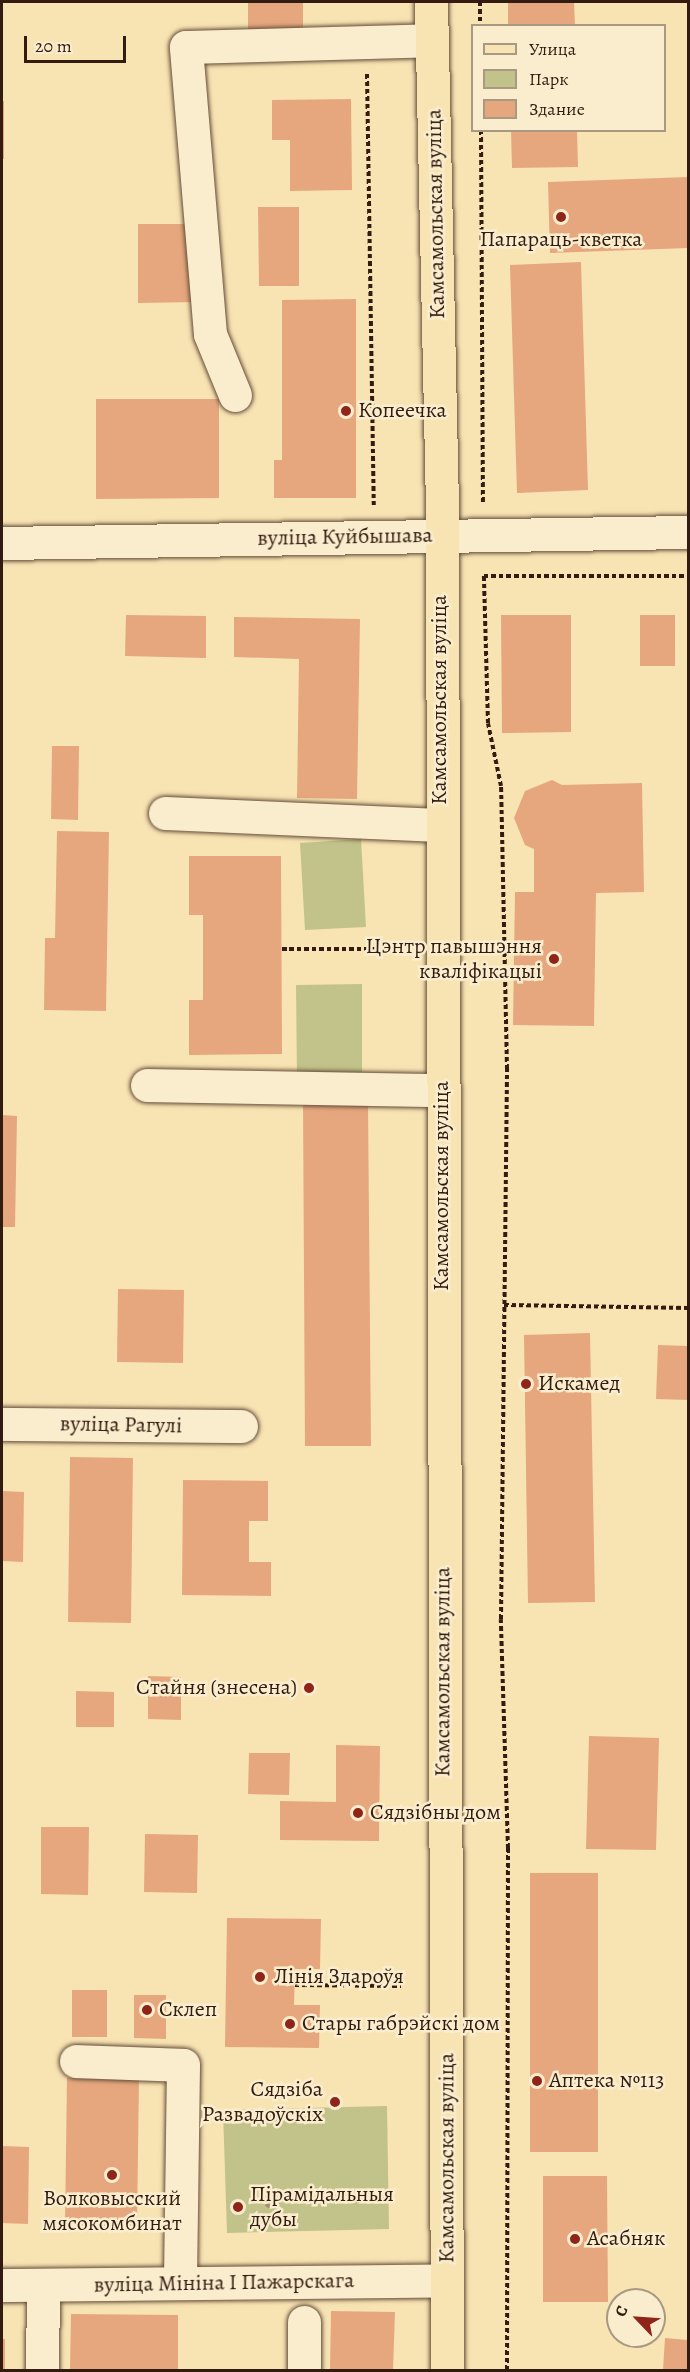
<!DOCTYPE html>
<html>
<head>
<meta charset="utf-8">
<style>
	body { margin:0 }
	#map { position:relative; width:690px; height:2372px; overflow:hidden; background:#f8e3b3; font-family:Alegreya,serif }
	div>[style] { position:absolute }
	.green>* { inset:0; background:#c2c38a }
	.building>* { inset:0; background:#e6a77e }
	.path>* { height:4px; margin-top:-2px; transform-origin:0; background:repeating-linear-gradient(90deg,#321b10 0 4.5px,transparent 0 7.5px) }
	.roads { filter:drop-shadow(0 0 2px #644d39) drop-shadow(0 0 2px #644d39) }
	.minor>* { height:33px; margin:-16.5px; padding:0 16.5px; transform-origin:16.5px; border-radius:16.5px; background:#faedce }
	.major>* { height:33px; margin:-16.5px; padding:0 16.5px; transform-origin:16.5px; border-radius:16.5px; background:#f8e3b3 }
	.trees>* { width:18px; height:18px; margin:-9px; border-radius:50%; background:#a3906e }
	.dots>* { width:16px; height:16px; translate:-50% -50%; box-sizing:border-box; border:3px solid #faedce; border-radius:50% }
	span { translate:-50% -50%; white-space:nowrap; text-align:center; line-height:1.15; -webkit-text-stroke:5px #faedce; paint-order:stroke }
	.street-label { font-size:22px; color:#321b10 }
	.poi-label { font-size:22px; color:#321b10 }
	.left { translate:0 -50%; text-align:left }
	.right { translate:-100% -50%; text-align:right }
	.frame { position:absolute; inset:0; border:3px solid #321b10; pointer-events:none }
	.legend { position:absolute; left:471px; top:24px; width:195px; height:108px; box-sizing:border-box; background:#faedce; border:2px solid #aa9982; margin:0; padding:8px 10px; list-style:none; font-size:18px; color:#321b10 }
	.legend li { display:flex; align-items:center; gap:12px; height:30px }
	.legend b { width:30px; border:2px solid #aa9982 }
	.north { position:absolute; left:606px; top:2288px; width:60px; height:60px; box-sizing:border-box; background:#faedce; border:2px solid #aa9982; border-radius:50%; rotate:295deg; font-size:16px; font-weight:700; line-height:24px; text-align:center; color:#321b10 }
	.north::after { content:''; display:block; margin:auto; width:21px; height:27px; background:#8f2418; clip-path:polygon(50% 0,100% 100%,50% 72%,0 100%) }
	.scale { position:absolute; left:24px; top:36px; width:102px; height:27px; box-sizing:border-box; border:3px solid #321b10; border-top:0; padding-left:8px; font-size:18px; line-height:21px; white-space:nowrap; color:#321b10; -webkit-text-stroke:4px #faedce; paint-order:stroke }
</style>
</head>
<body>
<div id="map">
	<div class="green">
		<div style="clip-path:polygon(361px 839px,366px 927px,305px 930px,300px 843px)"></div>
		<div style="clip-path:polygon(362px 984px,362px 1078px,297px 1079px,296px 985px)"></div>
		<div style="clip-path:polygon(387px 2106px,389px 2229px,227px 2233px,223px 2110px)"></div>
	</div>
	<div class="building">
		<div style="clip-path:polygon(248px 2px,303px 2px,303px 31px,248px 31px)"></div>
		<div style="clip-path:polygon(508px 2px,574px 2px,575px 26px,508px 26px)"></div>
		<div style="clip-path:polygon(351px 99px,352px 190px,290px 191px,290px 140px,272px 140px,272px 100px)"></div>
		<div style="clip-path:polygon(2px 101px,4px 101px,4px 159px,2px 159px)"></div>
		<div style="clip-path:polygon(511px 130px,577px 130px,578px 167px,512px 168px)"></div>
		<div style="clip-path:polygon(688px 177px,688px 248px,550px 253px,548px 182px)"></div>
		<div style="clip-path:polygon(258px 207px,299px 207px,299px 286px,259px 286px)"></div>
		<div style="clip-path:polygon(138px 224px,196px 224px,197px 302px,138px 303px)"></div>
		<div style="clip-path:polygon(581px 262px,588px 490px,517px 493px,510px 265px)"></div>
		<div style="clip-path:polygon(356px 299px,356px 498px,274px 498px,274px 460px,282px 460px,282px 300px)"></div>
		<div style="clip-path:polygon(96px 399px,219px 399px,219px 498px,96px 499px)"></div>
		<div style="clip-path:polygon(126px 615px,206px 616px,206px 658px,125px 656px)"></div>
		<div style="clip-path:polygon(501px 615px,571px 615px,571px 732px,502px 733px)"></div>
		<div style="clip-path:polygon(640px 615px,675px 615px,675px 666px,640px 666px)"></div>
		<div style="clip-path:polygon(234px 617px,360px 619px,357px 799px,297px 798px,299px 659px,234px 657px)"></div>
		<div style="clip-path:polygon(52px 746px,79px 746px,78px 820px,51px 819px)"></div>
		<div style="clip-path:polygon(552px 780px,562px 785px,642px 783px,644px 892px,596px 893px,594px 1026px,513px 1025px,515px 892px,534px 892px,534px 849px,525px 845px,514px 818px,525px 791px)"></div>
		<div style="clip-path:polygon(57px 831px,109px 832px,106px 1011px,44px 1010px,45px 938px,55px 938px)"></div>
		<div style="clip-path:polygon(189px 856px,281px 856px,282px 1054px,189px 1055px,189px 1000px,203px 1000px,203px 915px,189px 915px)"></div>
		<div style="clip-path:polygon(303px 1102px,368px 1102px,371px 1446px,305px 1446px)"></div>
		<div style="clip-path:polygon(2px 1115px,17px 1116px,15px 1227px,2px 1227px)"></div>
		<div style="clip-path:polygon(118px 1289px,184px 1290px,183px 1363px,117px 1362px)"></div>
		<div style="clip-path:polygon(590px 1333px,595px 1602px,528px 1603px,524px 1335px)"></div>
		<div style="clip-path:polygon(658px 1345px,688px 1346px,688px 1400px,656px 1399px)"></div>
		<div style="clip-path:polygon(70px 1457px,133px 1458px,131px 1623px,68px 1622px)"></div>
		<div style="clip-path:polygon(183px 1480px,268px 1481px,268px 1521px,249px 1521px,249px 1562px,271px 1562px,271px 1596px,182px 1595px)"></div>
		<div style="clip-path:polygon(2px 1491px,24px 1492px,23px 1562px,2px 1561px)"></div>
		<div style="clip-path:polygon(148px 1676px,181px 1677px,181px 1720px,148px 1719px)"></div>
		<div style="clip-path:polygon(76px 1691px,114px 1692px,114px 1727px,76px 1727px)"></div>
		<div style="clip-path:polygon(589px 1736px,659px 1738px,656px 1850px,586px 1849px)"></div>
		<div style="clip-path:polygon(336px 1745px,380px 1746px,379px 1841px,280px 1840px,280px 1801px,336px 1802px)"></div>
		<div style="clip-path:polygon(249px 1753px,290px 1753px,289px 1795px,248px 1794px)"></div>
		<div style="clip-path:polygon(41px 1827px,89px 1827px,88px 1895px,41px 1894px)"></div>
		<div style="clip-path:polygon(145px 1834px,198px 1835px,197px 1893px,144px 1892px)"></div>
		<div style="clip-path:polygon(530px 1873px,598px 1873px,598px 2152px,530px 2152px)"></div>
		<div style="clip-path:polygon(227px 1918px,321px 1919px,320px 1969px,295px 1969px,294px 2005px,320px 2005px,319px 2048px,225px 2047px)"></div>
		<div style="clip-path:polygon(72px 1990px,107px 1990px,107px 2037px,72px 2037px)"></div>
		<div style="clip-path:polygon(134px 1995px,166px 1995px,166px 2039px,134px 2038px)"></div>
		<div style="clip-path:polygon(67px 2078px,139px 2078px,137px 2226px,65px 2226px)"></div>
		<div style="clip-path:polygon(2px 2146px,29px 2147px,28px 2224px,2px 2223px)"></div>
		<div style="clip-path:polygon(543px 2176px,607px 2176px,608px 2302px,543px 2302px)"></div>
		<div style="clip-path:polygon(331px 2311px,395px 2312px,393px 2370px,330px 2370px)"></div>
		<div style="clip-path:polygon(71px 2314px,178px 2315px,178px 2370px,70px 2370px)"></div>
		<div style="clip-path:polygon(665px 2338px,688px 2340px,688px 2370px,663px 2370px)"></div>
		<div style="clip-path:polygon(2px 2339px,5px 2339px,5px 2370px,2px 2370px)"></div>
	</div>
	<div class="path">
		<div style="left:480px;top:2px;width:24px;rotate:90deg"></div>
		<div style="left:367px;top:74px;width:431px;rotate:89.1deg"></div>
		<div style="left:481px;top:130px;width:373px;rotate:89.7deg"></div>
		<div style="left:282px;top:949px;width:106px"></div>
		<div style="left:504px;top:1305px;width:184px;rotate:0.9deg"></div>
		<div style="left:295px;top:1985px;width:106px;rotate:0.5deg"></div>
		<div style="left:507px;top:2370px;width:522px;rotate:-89.89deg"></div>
		<div style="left:508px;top:1848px;width:229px;rotate:-91.8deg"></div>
		<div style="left:501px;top:1619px;width:550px;rotate:-89.37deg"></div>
		<div style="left:507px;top:1069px;width:283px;rotate:-91.2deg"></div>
		<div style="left:501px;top:786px;width:64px;rotate:-101.7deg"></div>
		<div style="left:488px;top:723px;width:147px;rotate:-91.6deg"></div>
		<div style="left:484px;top:576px;width:204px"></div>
	</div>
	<div class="roads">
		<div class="minor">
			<div style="left:235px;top:395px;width:66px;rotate:-112.3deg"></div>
			<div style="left:210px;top:334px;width:288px;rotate:-94.8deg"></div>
			<div style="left:186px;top:47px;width:246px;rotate:-1.6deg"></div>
			<div style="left:2px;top:543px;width:686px;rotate:-0.92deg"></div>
			<div style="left:165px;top:813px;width:275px;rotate:2.5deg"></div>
			<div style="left:147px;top:1085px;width:294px;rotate:1deg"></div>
			<div style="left:2px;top:1424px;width:239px;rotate:0.5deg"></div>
			<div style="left:76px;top:2061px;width:107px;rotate:2.1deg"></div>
			<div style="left:183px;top:2065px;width:218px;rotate:90.8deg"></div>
			<div style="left:2px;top:2285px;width:445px;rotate:-0.6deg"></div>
			<div style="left:42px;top:2370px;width:85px;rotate:-89.3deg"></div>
			<div style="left:304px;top:2370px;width:48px;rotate:-90deg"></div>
		</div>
		<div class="major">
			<div style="left:431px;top:2px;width:503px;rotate:88.75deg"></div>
			<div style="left:442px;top:505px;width:1865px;rotate:89.85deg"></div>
		</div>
	</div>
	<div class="trees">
		<div style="left:272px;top:2200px"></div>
	</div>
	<div class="dots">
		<div style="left:561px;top:217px;background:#8f2418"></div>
		<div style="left:346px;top:411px;background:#8f2418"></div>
		<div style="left:554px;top:959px;background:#8f2418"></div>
		<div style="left:526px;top:1384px;background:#8f2418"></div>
		<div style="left:309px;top:1688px;background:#8f2418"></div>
		<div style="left:358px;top:1813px;background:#8f2418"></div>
		<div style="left:260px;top:1977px;background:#8f2418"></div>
		<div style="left:147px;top:2010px;background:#8f2418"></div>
		<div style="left:290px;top:2024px;background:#8f2418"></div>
		<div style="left:537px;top:2081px;background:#8f2418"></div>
		<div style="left:335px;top:2102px;background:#8f2418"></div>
		<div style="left:112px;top:2175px;background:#8f2418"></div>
		<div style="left:238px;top:2207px;background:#8f2418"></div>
		<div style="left:575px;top:2239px;background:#8f2418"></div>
	</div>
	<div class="street-label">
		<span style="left:436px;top:214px;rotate:-91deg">Камсамольская вуліца</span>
		<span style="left:345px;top:537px;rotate:-1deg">вуліца Куйбышава</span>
		<span style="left:440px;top:700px;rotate:-90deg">Камсамольская вуліца</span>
		<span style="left:442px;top:1186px;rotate:-90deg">Камсамольская вуліца</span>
		<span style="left:121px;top:1425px;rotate:1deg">вуліца Рагулі</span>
		<span style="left:443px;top:1672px;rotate:-90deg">Камсамольская вуліца</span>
		<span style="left:447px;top:2158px;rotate:-90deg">Камсамольская вуліца</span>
		<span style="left:224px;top:2283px;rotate:-1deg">вуліца Мініна І Пажарскага</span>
	</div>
	<div class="poi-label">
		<span style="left:561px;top:240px">Папараць-кветка</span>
		<span class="left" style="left:358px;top:411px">Копеечка</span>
		<span class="right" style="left:542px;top:959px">Цэнтр павышэння<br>кваліфікацыі</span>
		<span class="left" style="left:538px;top:1384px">Искамед</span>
		<span class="right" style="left:297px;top:1688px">Стайня (знесена)</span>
		<span class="left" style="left:370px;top:1813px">Сядзібны дом</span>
		<span class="left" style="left:274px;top:1977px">Лінія Здароўя</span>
		<span class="left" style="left:159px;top:2010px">Склеп</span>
		<span class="left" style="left:302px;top:2024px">Стары габрэйскі дом</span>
		<span class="left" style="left:549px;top:2081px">Аптека №113</span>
		<span class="right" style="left:323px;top:2102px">Сядзіба<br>Развадоўскіх</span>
		<span class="left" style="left:250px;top:2207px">Пірамідальныя<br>дубы</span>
		<span style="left:112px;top:2211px">Волковысский<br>мясокомбинат</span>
		<span class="left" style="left:587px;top:2239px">Асабняк</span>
	</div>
	<div class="frame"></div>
	<ul class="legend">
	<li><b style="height:8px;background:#f8e3b3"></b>Улица</li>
	<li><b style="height:16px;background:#c2c38a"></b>Парк</li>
	<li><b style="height:16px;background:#e6a77e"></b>Здание</li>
	</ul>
	<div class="north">С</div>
	<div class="scale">20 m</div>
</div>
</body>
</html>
